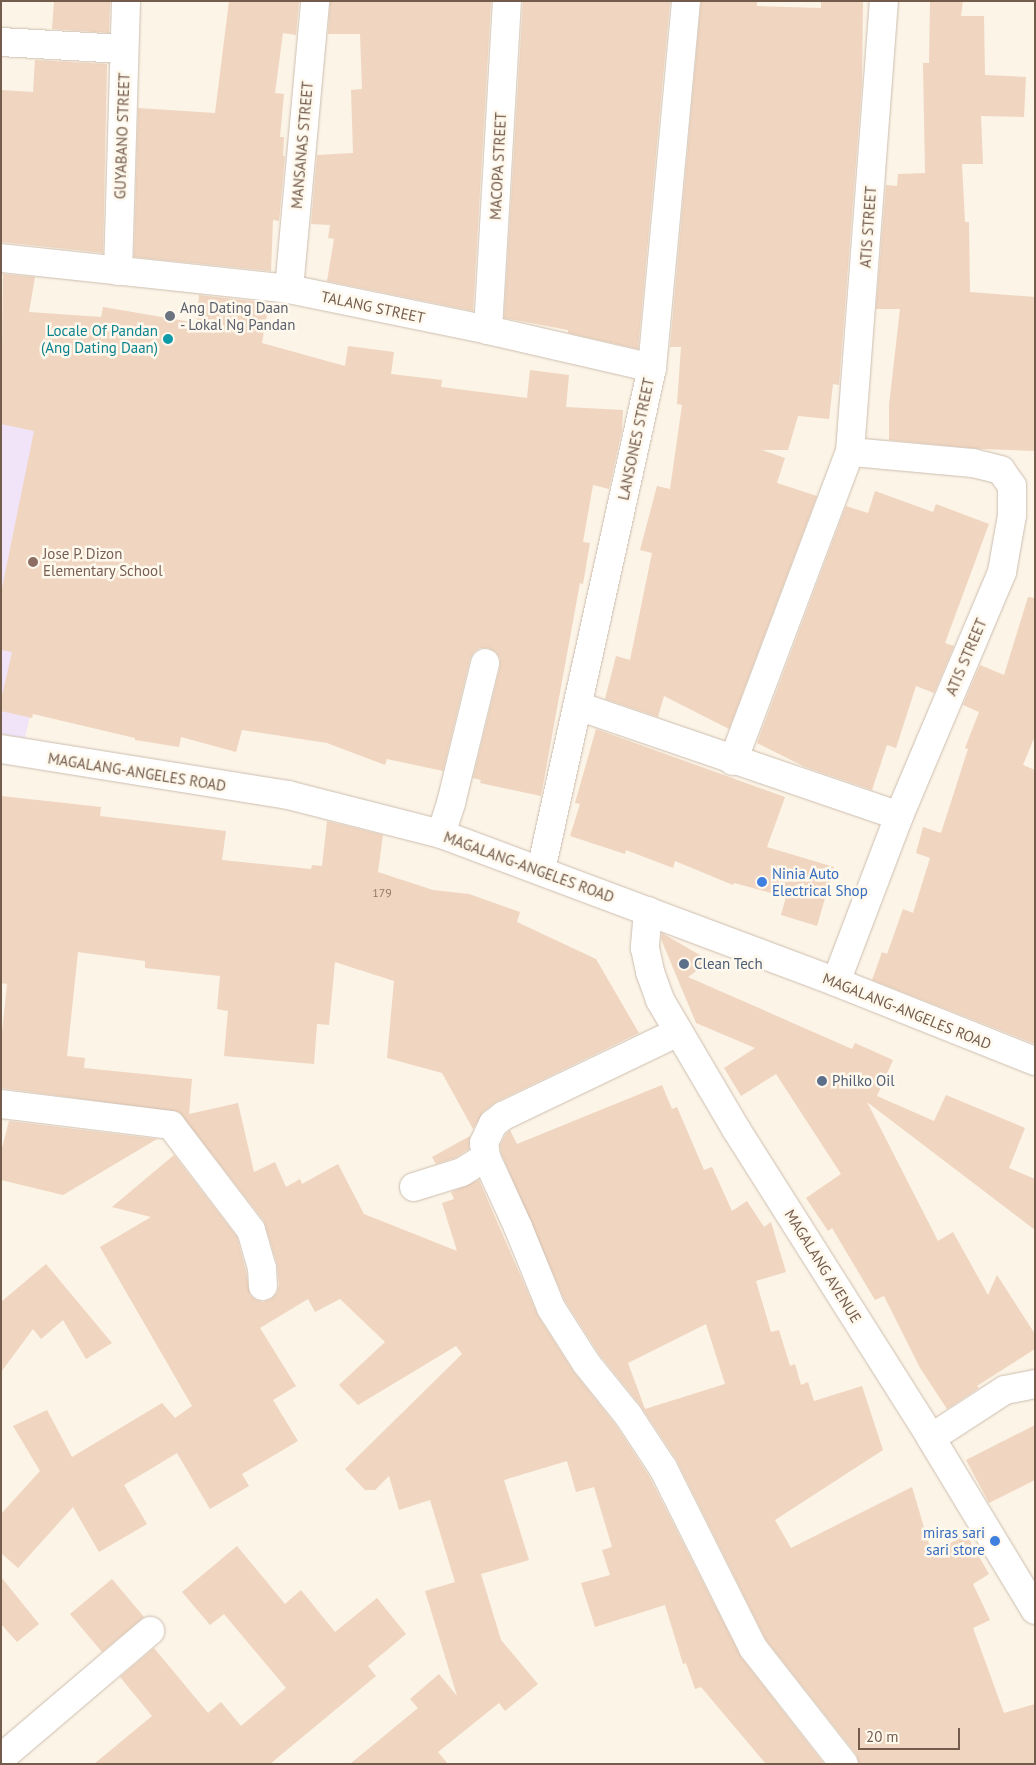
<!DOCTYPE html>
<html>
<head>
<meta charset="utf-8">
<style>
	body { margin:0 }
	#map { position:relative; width:1036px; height:1765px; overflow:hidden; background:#fbf4e7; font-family:"PT Sans",sans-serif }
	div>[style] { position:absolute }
	.education>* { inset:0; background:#f1e4f8 }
	.building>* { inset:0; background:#f0d5c0 }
	.roads { filter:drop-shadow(0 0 1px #cdbdae) drop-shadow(0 0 1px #cdbdae) }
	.street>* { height:28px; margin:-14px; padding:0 14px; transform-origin:14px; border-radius:14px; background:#fff }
	.secondary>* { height:28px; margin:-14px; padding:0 14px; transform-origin:14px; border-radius:14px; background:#fff }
	.dots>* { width:14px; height:14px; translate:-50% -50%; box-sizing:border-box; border:2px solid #fef8ed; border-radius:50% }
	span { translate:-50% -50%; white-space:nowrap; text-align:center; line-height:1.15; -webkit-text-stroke:5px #fef8ed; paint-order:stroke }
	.number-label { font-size:12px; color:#937a69 }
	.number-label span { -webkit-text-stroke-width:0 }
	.street-label { font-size:15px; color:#745c4c }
	.worship-label { font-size:15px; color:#5b616d }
	.left { translate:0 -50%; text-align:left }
	.culture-label { font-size:15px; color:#0d838f }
	.right { translate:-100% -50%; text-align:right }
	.education-label { font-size:15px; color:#785e54 }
	.shop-label { font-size:15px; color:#366cbe }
	.service-label { font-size:15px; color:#4e5e75 }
	.frame { position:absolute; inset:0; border:2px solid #745c4c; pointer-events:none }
	.scale { position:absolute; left:858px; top:1728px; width:102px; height:22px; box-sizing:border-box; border:2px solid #745c4c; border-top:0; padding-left:6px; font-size:15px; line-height:18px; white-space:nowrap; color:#745c4c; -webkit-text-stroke:4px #fef8ed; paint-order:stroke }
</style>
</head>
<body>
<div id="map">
	<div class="education">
		<div style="clip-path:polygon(1px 369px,104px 390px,25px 738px,1px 734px)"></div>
	</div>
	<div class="building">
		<div style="clip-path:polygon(54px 1px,110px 1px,109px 33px,52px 29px)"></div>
		<div style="clip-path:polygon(229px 1px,299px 1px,296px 35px,283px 33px,275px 93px,284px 94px,280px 137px,284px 137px,283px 156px,285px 156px,279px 221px,273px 220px,271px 271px,134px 257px,138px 108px,215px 113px)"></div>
		<div style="clip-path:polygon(330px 1px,491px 1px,473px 311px,327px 281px,334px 239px,328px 238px,330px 225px,311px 224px,317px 155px,353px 153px,351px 90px,362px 89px,360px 34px,328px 34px)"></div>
		<div style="clip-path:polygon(523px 1px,670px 1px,638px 349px,568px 333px,568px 330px,504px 318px)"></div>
		<div style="clip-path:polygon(701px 1px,757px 1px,757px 6px,821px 8px,821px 1px,863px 1px,862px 82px,839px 385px,833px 384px,829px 419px,798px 416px,788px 450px,762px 450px,785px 458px,777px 483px,817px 496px,729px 729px,664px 696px,658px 717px,605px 699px,616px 656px,630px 660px,652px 553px,640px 550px,657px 486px,670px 489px,682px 405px,677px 404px,681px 347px,670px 347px)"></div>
		<div style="clip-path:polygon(930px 1px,963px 1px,961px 16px,984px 16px,985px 75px,1026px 77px,1024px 117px,981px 116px,983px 164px,962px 164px,965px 222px,969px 222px,970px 292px,1035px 297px,1035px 451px,981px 449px,889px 440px,889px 405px,900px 309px,876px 309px,886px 185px,897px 186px,898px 174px,925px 173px,923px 63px,929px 63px)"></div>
		<div style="clip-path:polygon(35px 60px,107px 64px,103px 253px,2px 242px,1px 90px,33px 92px)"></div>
		<div style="clip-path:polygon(3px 274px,35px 277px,29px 312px,101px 317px,103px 307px,197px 323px,199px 295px,269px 303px,262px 343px,345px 366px,348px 346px,394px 352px,391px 374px,442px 380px,441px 387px,527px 398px,530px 370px,569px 375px,566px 407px,623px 410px,622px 430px,609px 489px,593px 485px,583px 542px,590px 543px,583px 584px,580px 583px,541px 796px,480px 783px,481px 780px,473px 778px,500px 667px,500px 658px,496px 652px,488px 648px,480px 648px,474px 652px,470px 659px,443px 771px,387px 759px,385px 765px,327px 743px,242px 730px,236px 752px,181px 737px,179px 747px,135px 740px,135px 738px,33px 714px,32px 718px,1px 711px,1px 700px,12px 652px,1px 650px,1px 593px,34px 431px,1px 424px)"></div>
		<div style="clip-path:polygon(875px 491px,933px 512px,936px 504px,989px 524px,945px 643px,954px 646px,934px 693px,916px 686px,896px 748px,887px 745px,872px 790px,805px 767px,757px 743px,846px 506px,868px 513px)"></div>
		<div style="clip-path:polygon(1028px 597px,1035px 598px,1035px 736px,1023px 765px,1035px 770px,1035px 1044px,872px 980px,882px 952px,887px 954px,903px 909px,913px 913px,930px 858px,916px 853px,923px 827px,941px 833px,968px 749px,965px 748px,979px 712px,963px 705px,980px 665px,1004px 675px)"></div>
		<div style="clip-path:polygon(596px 729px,785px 797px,767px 847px,834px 867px,817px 926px,781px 915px,786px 897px,734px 883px,733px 885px,675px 861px,673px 868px,626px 850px,625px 854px,570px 836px,580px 804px,575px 803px)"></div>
		<div style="clip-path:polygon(1px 796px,101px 807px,100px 816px,226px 831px,222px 860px,311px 869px,312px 865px,322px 866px,327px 821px,383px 835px,378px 872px,433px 890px,469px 894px,520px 912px,517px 922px,596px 959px,639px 1033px,496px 1102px,483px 1112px,473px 1129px,442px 1073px,387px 1058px,394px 981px,335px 962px,329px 1025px,317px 1024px,314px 1064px,224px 1056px,228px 1011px,217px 1009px,220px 976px,145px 968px,145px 961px,78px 952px,67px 1056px,85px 1058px,84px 1068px,192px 1079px,189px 1114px,238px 1103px,254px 1172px,275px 1162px,286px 1187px,300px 1179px,302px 1184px,338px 1164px,364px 1214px,457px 1251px,442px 1203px,454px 1199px,451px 1192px,479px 1180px,538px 1316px,573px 1371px,615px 1424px,649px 1476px,741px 1657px,824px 1764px,766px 1764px,701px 1687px,695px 1689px,686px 1663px,683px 1664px,665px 1605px,595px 1627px,581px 1583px,610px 1575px,602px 1550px,612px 1547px,594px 1487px,576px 1492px,567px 1461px,504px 1480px,529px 1560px,481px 1574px,501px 1640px,538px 1684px,505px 1711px,499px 1703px,438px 1752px,448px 1764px,350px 1764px,418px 1708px,410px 1699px,439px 1674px,457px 1696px,425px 1591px,455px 1582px,430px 1500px,399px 1510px,389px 1476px,375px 1490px,365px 1490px,345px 1469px,462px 1354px,456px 1346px,358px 1405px,339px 1385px,385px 1342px,340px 1299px,315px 1312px,308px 1299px,260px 1328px,296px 1386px,273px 1400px,298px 1441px,242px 1474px,249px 1486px,210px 1509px,177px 1453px,124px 1485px,147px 1524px,99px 1552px,73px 1507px,18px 1568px,1px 1553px,1px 1514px,40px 1471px,13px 1426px,47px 1410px,72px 1457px,162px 1403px,175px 1418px,192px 1406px,100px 1247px,151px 1217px,112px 1207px,174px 1155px,237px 1237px,246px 1271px,250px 1295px,256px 1300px,263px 1302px,271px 1299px,277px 1293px,279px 1285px,277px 1264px,264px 1221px,179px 1112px,1px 1088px,1px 1042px,7px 984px,1px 983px)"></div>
		<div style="clip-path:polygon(662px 933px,710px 961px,688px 977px,852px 1049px,855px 1043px,893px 1060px,877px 1096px,934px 1121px,946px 1095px,1025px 1128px,1009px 1168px,1035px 1179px,1035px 1230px,867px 1102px,938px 1241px,953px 1232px,988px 1295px,997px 1275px,1035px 1334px,1035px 1349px,977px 1386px,979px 1388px,947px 1409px,920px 1368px,884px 1296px,875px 1300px,832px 1228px,828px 1231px,806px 1198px,841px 1174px,776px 1074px,741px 1096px,724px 1068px,755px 1048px,696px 1023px,661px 939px)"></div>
		<div style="clip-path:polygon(evenodd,662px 1085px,672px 1109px,677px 1107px,704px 1170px,712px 1167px,732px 1211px,747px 1201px,764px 1227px,771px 1222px,786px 1272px,756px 1281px,771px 1332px,779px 1330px,790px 1366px,795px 1364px,801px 1385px,808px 1382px,814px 1401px,862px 1386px,883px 1450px,775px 1520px,791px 1548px,912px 1487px,932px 1554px,966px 1534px,989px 1574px,973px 1584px,990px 1620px,973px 1628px,1004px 1713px,1035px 1704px,1035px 1764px,859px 1764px,856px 1754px,766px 1640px,676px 1459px,640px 1405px,599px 1354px,565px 1301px,501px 1153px,500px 1145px,506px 1134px,510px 1130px,517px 1144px,662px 1085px,706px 1324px,725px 1384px,645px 1409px,628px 1363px,706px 1324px)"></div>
		<div style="clip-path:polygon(9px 1121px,157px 1139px,63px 1195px,1px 1180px,1px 1152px)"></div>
		<div style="clip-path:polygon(470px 1136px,469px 1149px,455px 1158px,436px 1164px,432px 1157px)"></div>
		<div style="clip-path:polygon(46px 1264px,112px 1343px,86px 1359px,63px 1320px,41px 1339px,33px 1329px,1px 1372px,1px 1302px)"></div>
		<div style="clip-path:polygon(1035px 1425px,1035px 1480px,989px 1503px,966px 1460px)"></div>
		<div style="clip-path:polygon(237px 1546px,285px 1604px,301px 1590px,335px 1632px,377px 1598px,406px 1634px,368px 1666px,376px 1676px,270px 1764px,94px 1764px,152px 1716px,120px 1677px,154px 1648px,208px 1713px,221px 1702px,241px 1726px,286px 1688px,224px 1614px,210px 1625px,182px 1592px)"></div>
		<div style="clip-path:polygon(1px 1577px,39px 1624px,17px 1642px,1px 1624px)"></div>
		<div style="clip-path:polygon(112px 1579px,144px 1617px,102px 1652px,70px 1614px)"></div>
	</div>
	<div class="roads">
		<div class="street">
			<div style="left:1px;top:42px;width:123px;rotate:3.3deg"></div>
			<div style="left:1px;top:258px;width:290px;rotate:6.1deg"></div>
			<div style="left:289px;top:289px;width:203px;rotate:11.6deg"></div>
			<div style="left:488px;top:330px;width:168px;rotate:13deg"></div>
			<div style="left:118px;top:271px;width:270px;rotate:-88.3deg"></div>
			<div style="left:289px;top:289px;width:289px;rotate:-84.8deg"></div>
			<div style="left:488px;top:330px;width:330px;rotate:-86.7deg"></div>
			<div style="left:578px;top:706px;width:339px;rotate:18.9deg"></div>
			<div style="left:733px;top:761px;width:330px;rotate:-69.3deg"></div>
			<div style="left:850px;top:452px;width:452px;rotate:-85.7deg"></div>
			<div style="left:441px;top:834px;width:33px;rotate:-72deg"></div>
			<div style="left:451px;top:803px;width:144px;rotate:-76.3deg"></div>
			<div style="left:541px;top:870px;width:514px;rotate:-77.53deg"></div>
			<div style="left:652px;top:368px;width:369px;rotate:-84.7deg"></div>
			<div style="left:836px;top:982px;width:178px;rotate:-69.2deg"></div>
			<div style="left:899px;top:816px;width:265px;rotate:-67.1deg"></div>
			<div style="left:1002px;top:572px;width:58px;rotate:-80deg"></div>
			<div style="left:1012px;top:515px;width:29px;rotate:-90deg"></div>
			<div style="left:1012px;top:486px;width:19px;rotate:-125deg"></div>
			<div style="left:1001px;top:470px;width:30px;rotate:-166deg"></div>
			<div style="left:972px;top:463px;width:122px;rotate:-174.8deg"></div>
			<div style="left:1px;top:1104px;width:171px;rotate:7deg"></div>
			<div style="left:171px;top:1125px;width:132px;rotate:52.7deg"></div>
			<div style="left:251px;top:1230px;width:40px;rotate:74deg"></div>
			<div style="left:262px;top:1268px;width:18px;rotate:87deg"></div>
			<div style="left:486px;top:1157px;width:14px;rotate:-98deg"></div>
			<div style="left:484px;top:1143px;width:21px;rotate:-65deg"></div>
			<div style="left:493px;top:1124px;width:13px;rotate:-39deg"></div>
			<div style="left:503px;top:1116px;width:194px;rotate:-25.6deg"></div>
			<div style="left:414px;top:1187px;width:50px;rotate:-17.4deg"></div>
			<div style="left:462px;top:1172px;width:28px;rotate:-32deg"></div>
			<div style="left:486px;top:1157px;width:77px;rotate:65.4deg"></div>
			<div style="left:518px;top:1227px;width:87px;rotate:67.8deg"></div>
			<div style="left:551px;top:1308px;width:65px;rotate:57.5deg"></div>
			<div style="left:586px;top:1363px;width:67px;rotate:51.1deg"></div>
			<div style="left:628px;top:1415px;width:64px;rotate:56.6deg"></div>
			<div style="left:663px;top:1468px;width:201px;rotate:63.4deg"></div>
			<div style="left:753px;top:1648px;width:147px;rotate:51.9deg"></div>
			<div style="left:931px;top:1438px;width:88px;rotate:-33deg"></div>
			<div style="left:1005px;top:1390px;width:31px;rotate:-11deg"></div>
			<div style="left:1px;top:1758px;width:196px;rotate:-40.4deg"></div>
		</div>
		<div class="secondary">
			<div style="left:1px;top:749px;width:291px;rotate:9.1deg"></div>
			<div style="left:288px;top:795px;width:158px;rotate:14.3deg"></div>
			<div style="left:441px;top:834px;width:422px;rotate:20.5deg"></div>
			<div style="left:836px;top:982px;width:214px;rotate:21.7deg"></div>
			<div style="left:648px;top:911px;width:37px;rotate:95deg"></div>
			<div style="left:645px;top:948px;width:25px;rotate:78deg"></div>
			<div style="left:650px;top:972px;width:30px;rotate:70deg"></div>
			<div style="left:660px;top:1000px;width:150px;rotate:59.5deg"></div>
			<div style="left:736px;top:1129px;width:365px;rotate:57.7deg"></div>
			<div style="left:931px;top:1438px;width:201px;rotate:58.8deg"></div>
		</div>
	</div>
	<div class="dots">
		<div style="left:170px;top:316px;background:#6b7280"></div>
		<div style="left:168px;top:339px;background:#0f9aa8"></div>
		<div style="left:33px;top:562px;background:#8d6e63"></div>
		<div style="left:762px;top:882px;background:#3f7fe0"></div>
		<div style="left:684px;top:964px;background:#5c6f8a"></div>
		<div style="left:822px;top:1081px;background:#5c6f8a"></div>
		<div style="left:995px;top:1541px;background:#3f7fe0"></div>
	</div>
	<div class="number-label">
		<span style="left:382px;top:893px">179</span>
	</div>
	<div class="street-label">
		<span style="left:122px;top:136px;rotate:-88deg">GUYABANO STREET</span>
		<span style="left:302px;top:145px;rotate:-85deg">MANSANAS STREET</span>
		<span style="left:498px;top:166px;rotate:-87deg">MACOPA STREET</span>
		<span style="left:868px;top:227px;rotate:-86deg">ATIS STREET</span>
		<span style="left:373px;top:307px;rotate:12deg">TALANG STREET</span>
		<span style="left:636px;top:439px;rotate:-78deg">LANSONES STREET</span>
		<span style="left:966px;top:657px;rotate:-67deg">ATIS STREET</span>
		<span style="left:137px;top:772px;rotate:9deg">MAGALANG-ANGELES ROAD</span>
		<span style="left:529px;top:867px;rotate:20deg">MAGALANG-ANGELES ROAD</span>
		<span style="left:907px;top:1011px;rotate:22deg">MAGALANG-ANGELES ROAD</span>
		<span style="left:823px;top:1266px;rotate:58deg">MAGALANG AVENUE</span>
	</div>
	<div class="worship-label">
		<span class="left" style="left:180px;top:316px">Ang Dating Daan<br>- Lokal Ng Pandan</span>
	</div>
	<div class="culture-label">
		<span class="right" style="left:158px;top:339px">Locale Of Pandan<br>(Ang Dating Daan)</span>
	</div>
	<div class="education-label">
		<span class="left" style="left:43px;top:562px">Jose P. Dizon<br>Elementary School</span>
	</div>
	<div class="shop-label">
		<span class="left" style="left:772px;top:882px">Ninia Auto<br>Electrical Shop</span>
		<span class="right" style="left:985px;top:1541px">miras sari<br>sari store</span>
	</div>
	<div class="service-label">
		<span class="left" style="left:694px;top:964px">Clean Tech</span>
		<span class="left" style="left:832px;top:1081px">Philko Oil</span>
	</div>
	<div class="frame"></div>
	<div class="scale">20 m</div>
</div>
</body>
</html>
